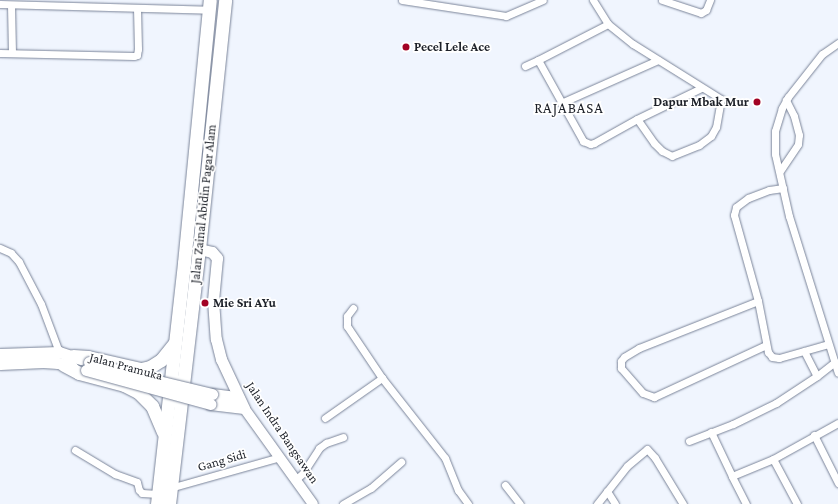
<!DOCTYPE html>
<html>
<head>
<meta charset="utf-8">
<style>
	body { margin:0 }
	#map { position:relative; width:838px; height:504px; overflow:hidden; background:#f0f5fe; font-family:"Crimson Pro",serif }
	div>[style] { position:absolute }
	.roads { filter:drop-shadow(0 0 1px #7a8499) drop-shadow(0 0 1px #7a8499) }
	.street>* { height:7px; margin:-3.5px; padding:0 3.5px; transform-origin:3.5px; border-radius:3.5px; background:#fff }
	.secondary>* { height:10px; margin:-5px; padding:0 5px; transform-origin:5px; border-radius:5px; background:#fff }
	.primary>* { height:11px; margin:-5.5px; padding:0 5.5px; transform-origin:5.5px; border-radius:5.5px; background:#fff }
	.highway>* { height:13px; margin:-6.5px; padding:0 6.5px; transform-origin:6.5px; border-radius:6.5px; background:#fff }
	.bridges { filter:drop-shadow(0 0 1px #7a8499) drop-shadow(0 0 1px #7a8499) }
	.primary-bridge>* { height:11px; margin:-5.5px; padding:0 5.5px; transform-origin:5.5px; border-radius:5.5px; background:#fff }
	.dots>* { width:11px; height:11px; translate:-50% -50%; box-sizing:border-box; border:2px solid #fff; border-radius:50% }
	span { translate:-50% -50%; white-space:nowrap; text-align:center; line-height:1.15; -webkit-text-stroke:3.5px #fff; paint-order:stroke }
	.poi-label { font-size:13px; color:#1d2129; font-weight:700 }
	.left { translate:0 -50%; text-align:left }
	.right { translate:-100% -50%; text-align:right }
	.street-label { font-size:13px; color:#1d2129 }
	.quarter-label { font-size:15px; color:#1d2129; letter-spacing:1px }
</style>
</head>
<body>
<div id="map">
	<div class="roads">
		<div class="street">
			<div style="left:402px;top:0;width:105px;rotate:8.7deg"></div>
			<div style="left:506px;top:16px;width:40px;rotate:-23.4deg"></div>
			<div style="left:593px;top:0;width:28px;rotate:58deg"></div>
			<div style="left:608px;top:24px;width:32px;rotate:39deg"></div>
			<div style="left:633px;top:44px;width:104px;rotate:32deg"></div>
			<div style="left:721px;top:99px;width:28px;rotate:100deg"></div>
			<div style="left:716px;top:127px;width:10px;rotate:119deg"></div>
			<div style="left:711px;top:136px;width:15px;rotate:143deg"></div>
			<div style="left:699px;top:145px;width:29px;rotate:158deg"></div>
			<div style="left:672px;top:156px;width:11px;rotate:-153deg"></div>
			<div style="left:662px;top:151px;width:11px;rotate:-135deg"></div>
			<div style="left:654px;top:143px;width:29px;rotate:-125deg"></div>
			<div style="left:662px;top:0;width:41px;rotate:18.4deg"></div>
			<div style="left:701px;top:13px;width:6px;rotate:-31deg"></div>
			<div style="left:706px;top:10px;width:11px;rotate:-68deg"></div>
			<div style="left:0;top:4px;width:209px;rotate:1.6deg"></div>
			<div style="left:11px;top:5px;width:48px;rotate:88.8deg"></div>
			<div style="left:608px;top:24px;width:79px;rotate:152.8deg"></div>
			<div style="left:538px;top:60px;width:93px;rotate:60.9deg"></div>
			<div style="left:583px;top:141px;width:8px;rotate:23deg"></div>
			<div style="left:590px;top:144px;width:4px;rotate:-14deg"></div>
			<div style="left:594px;top:143px;width:49px;rotate:-29.2deg"></div>
			<div style="left:637px;top:119px;width:71px;rotate:-25.8deg"></div>
			<div style="left:838px;top:43px;width:19px;rotate:145deg"></div>
			<div style="left:822px;top:54px;width:55px;rotate:128.3deg"></div>
			<div style="left:788px;top:97px;width:13px;rotate:119deg"></div>
			<div style="left:782px;top:108px;width:24px;rotate:107deg"></div>
			<div style="left:775px;top:131px;width:23px;rotate:90deg"></div>
			<div style="left:775px;top:154px;width:64px;rotate:77.3deg"></div>
			<div style="left:789px;top:216px;width:164px;rotate:72.7deg"></div>
			<div style="left:0;top:53px;width:134px;rotate:1.3deg"></div>
			<div style="left:134px;top:56px;width:3px;rotate:-18deg"></div>
			<div style="left:137px;top:55px;width:6px;rotate:-81deg"></div>
			<div style="left:138px;top:49px;width:41px;rotate:-91.4deg"></div>
			<div style="left:525px;top:66px;width:14px;rotate:-25deg"></div>
			<div style="left:561px;top:103px;width:106px;rotate:-23.9deg"></div>
			<div style="left:780px;top:171px;width:32px;rotate:-56deg"></div>
			<div style="left:798px;top:144px;width:9px;rotate:-84deg"></div>
			<div style="left:799px;top:135px;width:20px;rotate:-105deg"></div>
			<div style="left:794px;top:116px;width:18px;rotate:-117deg"></div>
			<div style="left:783px;top:188px;width:14px;rotate:172deg"></div>
			<div style="left:769px;top:190px;width:22px;rotate:159deg"></div>
			<div style="left:748px;top:198px;width:15px;rotate:143deg"></div>
			<div style="left:736px;top:207px;width:8px;rotate:104deg"></div>
			<div style="left:734px;top:215px;width:89px;rotate:74.4deg"></div>
			<div style="left:758px;top:301px;width:52px;rotate:78.9deg"></div>
			<div style="left:768px;top:352px;width:6px;rotate:51deg"></div>
			<div style="left:772px;top:357px;width:7px;rotate:8deg"></div>
			<div style="left:779px;top:358px;width:51px;rotate:-15.9deg"></div>
			<div style="left:0;top:248px;width:12px;rotate:24deg"></div>
			<div style="left:11px;top:253px;width:12px;rotate:48deg"></div>
			<div style="left:19px;top:262px;width:47px;rotate:62.4deg"></div>
			<div style="left:41px;top:304px;width:51px;rotate:69.4deg"></div>
			<div style="left:758px;top:301px;width:128px;rotate:158.4deg"></div>
			<div style="left:639px;top:348px;width:17px;rotate:149deg"></div>
			<div style="left:624px;top:357px;width:5px;rotate:127deg"></div>
			<div style="left:621px;top:361px;width:7px;rotate:90deg"></div>
			<div style="left:621px;top:368px;width:33px;rotate:49deg"></div>
			<div style="left:643px;top:393px;width:12px;rotate:20deg"></div>
			<div style="left:654px;top:397px;width:123px;rotate:-24.9deg"></div>
			<div style="left:353px;top:308px;width:10px;rotate:127deg"></div>
			<div style="left:347px;top:316px;width:10px;rotate:90deg"></div>
			<div style="left:347px;top:326px;width:63px;rotate:56.1deg"></div>
			<div style="left:382px;top:378px;width:102px;rotate:51.8deg"></div>
			<div style="left:445px;top:458px;width:35px;rotate:68deg"></div>
			<div style="left:458px;top:490px;width:17px;rotate:54deg"></div>
			<div style="left:804px;top:351px;width:28px;rotate:63deg"></div>
			<div style="left:325px;top:418px;width:70px;rotate:-35.1deg"></div>
			<div style="left:711px;top:432px;width:49px;rotate:64.5deg"></div>
			<div style="left:814px;top:435px;width:54px;rotate:63.4deg"></div>
			<div style="left:689px;top:441px;width:47px;rotate:-21.1deg"></div>
			<div style="left:733px;top:424px;width:48px;rotate:-26deg"></div>
			<div style="left:776px;top:403px;width:49px;rotate:-33.4deg"></div>
			<div style="left:817px;top:376px;width:23px;rotate:-38deg"></div>
			<div style="left:75px;top:450px;width:47px;rotate:31deg"></div>
			<div style="left:115px;top:474px;width:23px;rotate:20deg"></div>
			<div style="left:137px;top:482px;width:8px;rotate:76deg"></div>
			<div style="left:139px;top:490px;width:4px;rotate:45deg"></div>
			<div style="left:142px;top:493px;width:16px;rotate:4deg"></div>
			<div style="left:773px;top:459px;width:51px;rotate:61.9deg"></div>
			<div style="left:295px;top:480px;width:11px;rotate:-41deg"></div>
			<div style="left:303px;top:473px;width:30px;rotate:-57deg"></div>
			<div style="left:319px;top:448px;width:9px;rotate:-36deg"></div>
			<div style="left:326px;top:443px;width:18px;rotate:-19deg"></div>
			<div style="left:505px;top:485px;width:24px;rotate:52deg"></div>
			<div style="left:170px;top:488px;width:114px;rotate:-15.7deg"></div>
			<div style="left:607px;top:491px;width:15px;rotate:58deg"></div>
			<div style="left:343px;top:504px;width:32px;rotate:-30deg"></div>
			<div style="left:371px;top:488px;width:40px;rotate:-41deg"></div>
			<div style="left:597px;top:504px;width:48px;rotate:-51.7deg"></div>
			<div style="left:627px;top:466px;width:26px;rotate:-40deg"></div>
			<div style="left:647px;top:449px;width:12px;rotate:48deg"></div>
			<div style="left:655px;top:458px;width:54px;rotate:58.7deg"></div>
			<div style="left:746px;top:504px;width:31px;rotate:-117deg"></div>
			<div style="left:732px;top:476px;width:44px;rotate:-22.5deg"></div>
			<div style="left:773px;top:459px;width:74px;rotate:-29deg"></div>
		</div>
		<div class="secondary">
			<div style="left:244px;top:408px;width:118px;rotate:54.3deg"></div>
		</div>
		<div class="primary">
			<div style="left:199px;top:249px;width:13px;rotate:13deg"></div>
			<div style="left:212px;top:252px;width:8px;rotate:50deg"></div>
			<div style="left:217px;top:258px;width:42px;rotate:95.4deg"></div>
			<div style="left:213px;top:300px;width:39px;rotate:86deg"></div>
			<div style="left:216px;top:339px;width:21px;rotate:76deg"></div>
			<div style="left:221px;top:359px;width:54px;rotate:64.9deg"></div>
			<div style="left:0;top:354px;width:59px;rotate:-1.9deg"></div>
			<div style="left:59px;top:352px;width:23px;rotate:18deg"></div>
			<div style="left:0;top:364px;width:43px;rotate:-2.7deg"></div>
			<div style="left:43px;top:362px;width:15px;rotate:4deg"></div>
			<div style="left:58px;top:363px;width:15px;rotate:16deg"></div>
			<div style="left:212px;top:394px;width:26px;rotate:7deg"></div>
			<div style="left:210px;top:404px;width:34px;rotate:7deg"></div>
		</div>
		<div class="highway">
			<div style="left:73px;top:356px;width:15px;rotate:4deg"></div>
			<div style="left:88px;top:357px;width:54px;rotate:12.8deg"></div>
			<div style="left:141px;top:369px;width:9px;rotate:-13deg"></div>
			<div style="left:150px;top:367px;width:13px;rotate:-32deg"></div>
			<div style="left:161px;top:360px;width:21px;rotate:-51deg"></div>
			<div style="left:64px;top:365px;width:17px;rotate:28deg"></div>
			<div style="left:79px;top:373px;width:47px;rotate:14.9deg"></div>
			<div style="left:124px;top:385px;width:16px;rotate:27deg"></div>
			<div style="left:138px;top:392px;width:20px;rotate:45deg"></div>
			<div style="left:152px;top:406px;width:28px;rotate:67deg"></div>
			<div style="left:157px;top:504px;width:243px;rotate:-83.6deg"></div>
			<div style="left:184px;top:263px;width:264px;rotate:-84.4deg"></div>
			<div style="left:169px;top:504px;width:257px;rotate:-83.3deg"></div>
			<div style="left:199px;top:249px;width:250px;rotate:-84deg"></div>
		</div>
	</div>
	<div class="bridges">
		<div class="primary-bridge">
			<div style="left:89px;top:362px;width:63px;rotate:15.6deg"></div>
			<div style="left:150px;top:379px;width:64px;rotate:13.6deg"></div>
			<div style="left:86px;top:370px;width:129px;rotate:15.3deg"></div>
		</div>
	</div>
	<div class="dots">
		<div style="left:406px;top:47px;background:#a20224"></div>
		<div style="left:757px;top:102px;background:#a20224"></div>
		<div style="left:205px;top:303px;background:#a20224"></div>
	</div>
	<div class="poi-label">
		<span class="left" style="left:414px;top:47px">Pecel Lele Ace</span>
		<span class="right" style="left:749px;top:102px">Dapur Mbak Mur</span>
		<span class="left" style="left:213px;top:303px">Mie Sri AYu</span>
	</div>
	<div class="street-label">
		<span style="left:204px;top:204px;rotate:-84deg">Jalan Zainal Abidin Pagar Alam</span>
		<span style="left:126px;top:367px;rotate:15deg">Jalan Pramuka</span>
		<span style="left:282px;top:433px;rotate:56deg">Jalan Indra Bangsawan</span>
		<span style="left:222px;top:461px;rotate:-16deg">Gang Sidi</span>
	</div>
	<div class="quarter-label">
		<span style="left:569px;top:109px">RAJABASA</span>
	</div>
</div>
</body>
</html>
